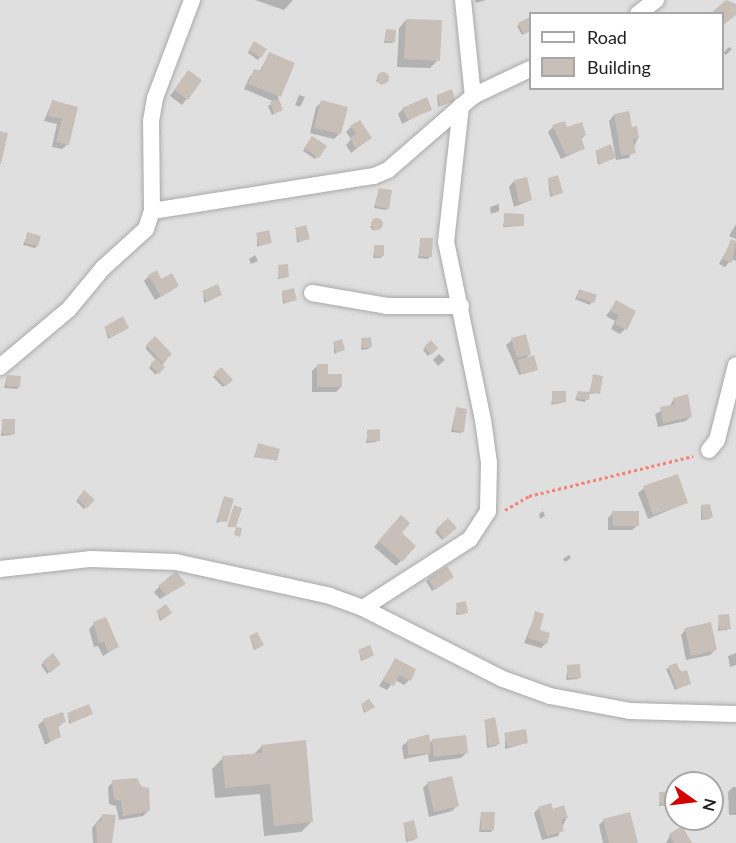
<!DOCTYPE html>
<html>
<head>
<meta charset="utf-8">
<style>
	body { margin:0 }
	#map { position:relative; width:736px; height:843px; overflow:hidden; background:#f2efe9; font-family:Lato,sans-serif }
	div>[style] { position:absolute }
	.residential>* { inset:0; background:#e0dfdf }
	.shadow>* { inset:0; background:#0003 }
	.building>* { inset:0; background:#c7bfb8 }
	.round { border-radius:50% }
	.path>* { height:3px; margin-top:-1.5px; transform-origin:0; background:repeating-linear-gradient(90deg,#fa8072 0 3px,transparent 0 6px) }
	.roads { filter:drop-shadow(0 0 2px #a9a9a9) drop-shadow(0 0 2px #a9a9a9) }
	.minor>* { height:16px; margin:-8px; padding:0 8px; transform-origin:8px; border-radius:8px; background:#fff }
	span { translate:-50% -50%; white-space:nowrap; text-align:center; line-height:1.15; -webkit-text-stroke:5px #fff; paint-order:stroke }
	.legend { position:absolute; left:529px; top:12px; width:195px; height:78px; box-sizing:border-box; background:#fff; border:2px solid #a7a7a7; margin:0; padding:8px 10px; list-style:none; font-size:18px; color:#222 }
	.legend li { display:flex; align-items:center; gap:12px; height:30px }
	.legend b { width:30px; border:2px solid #a7a7a7 }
	.north { position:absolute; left:664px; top:771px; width:60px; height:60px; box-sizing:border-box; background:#fff; border:2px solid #a7a7a7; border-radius:50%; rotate:104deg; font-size:16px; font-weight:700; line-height:24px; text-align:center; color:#222 }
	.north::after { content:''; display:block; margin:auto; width:21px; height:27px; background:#d40000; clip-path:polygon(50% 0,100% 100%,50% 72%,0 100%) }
</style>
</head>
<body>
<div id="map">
	<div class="residential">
		<div style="clip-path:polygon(evenodd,0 0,736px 0,736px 843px,0 843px,0 0,530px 14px,722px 14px,722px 88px,530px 88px,530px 14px,0 0,676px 783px,712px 783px,712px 819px,676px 819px,676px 783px)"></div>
	</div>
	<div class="shadow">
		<div style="clip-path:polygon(255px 0,293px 0,284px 10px)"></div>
		<div style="clip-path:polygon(475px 0,486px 0,476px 3px)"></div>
		<div style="clip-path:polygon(530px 19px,530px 31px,522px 35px,517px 26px)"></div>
		<div style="clip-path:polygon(406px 20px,438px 60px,430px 68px,397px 67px,399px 28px)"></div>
		<div style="clip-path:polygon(386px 31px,394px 41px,392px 43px,384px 43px)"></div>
		<div style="clip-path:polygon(252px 45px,265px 50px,258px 60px,248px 53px)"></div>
		<div style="clip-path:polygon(729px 47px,732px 49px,726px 55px,723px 53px)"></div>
		<div style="clip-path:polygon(269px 54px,281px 110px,272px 115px,268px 106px,275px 102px,244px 89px,250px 76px,259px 72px)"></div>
		<div style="clip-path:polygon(188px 72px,200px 81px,182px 105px,170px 96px)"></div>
		<div style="clip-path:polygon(381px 73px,387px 76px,382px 85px,376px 81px)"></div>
		<div style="clip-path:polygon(299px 95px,305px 97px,300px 107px,295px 105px)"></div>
		<div style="clip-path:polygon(437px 96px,454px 100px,438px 107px)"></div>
		<div style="clip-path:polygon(52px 102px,76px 108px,68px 144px,62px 149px,52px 147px,57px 124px,44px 121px)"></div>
		<div style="clip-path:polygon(322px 102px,339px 134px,334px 139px,310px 133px,316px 107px)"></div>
		<div style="clip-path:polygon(403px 109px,430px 109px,402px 124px,398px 114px)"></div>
		<div style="clip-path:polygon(614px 115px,638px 138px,629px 158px,616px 160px,609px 121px)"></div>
		<div style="clip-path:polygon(351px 127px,370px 138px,351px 153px,346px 145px,351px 139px,346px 132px)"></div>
		<div style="clip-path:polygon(553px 127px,585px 135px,580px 140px,583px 149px,561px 159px,548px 132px)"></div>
		<div style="clip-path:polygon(310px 140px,325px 147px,315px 159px,303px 151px)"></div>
		<div style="clip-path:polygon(596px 152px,614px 157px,598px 165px)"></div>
		<div style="clip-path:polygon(548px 179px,561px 192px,559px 194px,550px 197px)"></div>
		<div style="clip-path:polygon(514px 181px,531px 200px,514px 207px,509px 187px)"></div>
		<div style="clip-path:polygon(379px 189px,388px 208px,386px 210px,374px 208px)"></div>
		<div style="clip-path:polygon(499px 204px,499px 211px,491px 214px,490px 207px)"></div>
		<div style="clip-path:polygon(505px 215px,523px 226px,503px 227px)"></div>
		<div style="clip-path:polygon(377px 220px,381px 223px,374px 231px,370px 227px)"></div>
		<div style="clip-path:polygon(736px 224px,736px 239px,729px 236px)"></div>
		<div style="clip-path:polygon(296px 229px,308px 238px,297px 243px)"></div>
		<div style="clip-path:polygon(28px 234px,37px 246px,35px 248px,23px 245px)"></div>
		<div style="clip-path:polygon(257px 234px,271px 242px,257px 247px)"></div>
		<div style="clip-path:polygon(421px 239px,430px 256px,428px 259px,418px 258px)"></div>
		<div style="clip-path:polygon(732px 241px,736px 243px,736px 261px,732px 259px,725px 267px,719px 264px)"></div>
		<div style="clip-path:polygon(375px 247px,383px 256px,380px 258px,373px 258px)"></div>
		<div style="clip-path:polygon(255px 255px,258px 261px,251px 264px,249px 259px)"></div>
		<div style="clip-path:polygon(279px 267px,287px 276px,285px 278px,278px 279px)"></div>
		<div style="clip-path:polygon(149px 276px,161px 281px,178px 286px,155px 300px,144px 281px)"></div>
		<div style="clip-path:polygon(580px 290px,595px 296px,590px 305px,575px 299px)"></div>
		<div style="clip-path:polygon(203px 292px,221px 295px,204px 303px)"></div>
		<div style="clip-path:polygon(282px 292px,295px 300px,283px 304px)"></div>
		<div style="clip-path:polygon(616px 302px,625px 329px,620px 334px,611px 329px,615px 321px,606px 316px)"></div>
		<div style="clip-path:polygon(105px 328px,125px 330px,108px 339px)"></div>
		<div style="clip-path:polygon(155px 338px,170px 354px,156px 375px,149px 368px,156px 360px,145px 348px)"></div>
		<div style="clip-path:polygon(362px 339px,370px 347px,368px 349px,361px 350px)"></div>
		<div style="clip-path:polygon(512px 340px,530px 354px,524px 360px,536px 369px,534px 371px,519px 375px,506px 345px)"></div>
		<div style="clip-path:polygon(430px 342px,436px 348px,428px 356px,423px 350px)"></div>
		<div style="clip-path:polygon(334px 343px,344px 349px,334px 354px)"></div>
		<div style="clip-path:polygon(439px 354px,445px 360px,438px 366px,433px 360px)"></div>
		<div style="clip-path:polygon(317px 366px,341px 387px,336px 392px,312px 392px,312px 371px)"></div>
		<div style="clip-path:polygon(221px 370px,231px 380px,223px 387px,213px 377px)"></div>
		<div style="clip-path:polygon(7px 376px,19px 387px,17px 389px,4px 388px)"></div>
		<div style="clip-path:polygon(594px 376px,598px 393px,588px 394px,585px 402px,575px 400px,578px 392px,589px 393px)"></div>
		<div style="clip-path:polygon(553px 393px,565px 402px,551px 405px)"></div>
		<div style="clip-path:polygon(674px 399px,691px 416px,686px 421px,658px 427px,655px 414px,669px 407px)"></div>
		<div style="clip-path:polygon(456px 409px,463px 431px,461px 433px,451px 432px)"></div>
		<div style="clip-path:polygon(3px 421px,14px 433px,12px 435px,1px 436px)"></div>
		<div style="clip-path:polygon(368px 431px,378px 440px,376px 442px,366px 443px)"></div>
		<div style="clip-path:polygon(258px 445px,276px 460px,254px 457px)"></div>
		<div style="clip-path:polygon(644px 488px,686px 503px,648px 519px,638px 493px)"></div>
		<div style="clip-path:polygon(84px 492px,93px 500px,84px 509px,76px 501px)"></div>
		<div style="clip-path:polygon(225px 498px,228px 519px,216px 523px,223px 500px)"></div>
		<div style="clip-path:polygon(701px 507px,711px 517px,709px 519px,701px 520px)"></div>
		<div style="clip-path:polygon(543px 511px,545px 516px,540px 519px,539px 514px)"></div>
		<div style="clip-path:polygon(613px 513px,638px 525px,632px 530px,608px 530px,608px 518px)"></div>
		<div style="clip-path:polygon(448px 520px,455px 528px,442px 540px,435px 532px)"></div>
		<div style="clip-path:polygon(396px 522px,400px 533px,414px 546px,396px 566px,374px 547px)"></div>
		<div style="clip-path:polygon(569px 555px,571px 558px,565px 562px,563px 559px)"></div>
		<div style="clip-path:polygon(446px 568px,450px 579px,432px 591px,426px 581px)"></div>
		<div style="clip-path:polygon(184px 584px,160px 599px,154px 592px,159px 587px)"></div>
		<div style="clip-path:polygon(457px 604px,466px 612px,464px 614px,456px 615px)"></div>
		<div style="clip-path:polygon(157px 612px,168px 615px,160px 621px)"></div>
		<div style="clip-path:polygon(536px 613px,538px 631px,546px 643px,541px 648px,524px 643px)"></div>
		<div style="clip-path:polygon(719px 617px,729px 628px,727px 630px,718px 631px)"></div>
		<div style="clip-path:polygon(94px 624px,117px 647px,103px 656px,98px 646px,94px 647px,89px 629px)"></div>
		<div style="clip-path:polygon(686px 629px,715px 650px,710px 655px,686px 660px,681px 635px)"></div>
		<div style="clip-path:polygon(250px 638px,260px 647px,254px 650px)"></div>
		<div style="clip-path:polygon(359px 651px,370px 657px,361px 661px)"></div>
		<div style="clip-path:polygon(736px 653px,736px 665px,730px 667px,728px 656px)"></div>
		<div style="clip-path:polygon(53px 655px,59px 663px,47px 674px,41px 665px)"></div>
		<div style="clip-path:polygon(395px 660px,409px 680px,404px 685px,395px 680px,387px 690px,379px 686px)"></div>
		<div style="clip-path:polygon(676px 665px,690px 683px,675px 690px,666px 669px)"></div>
		<div style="clip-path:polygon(568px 667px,580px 677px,578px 679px,566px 680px)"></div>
		<div style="clip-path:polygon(362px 706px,371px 709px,364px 713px)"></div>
		<div style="clip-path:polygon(68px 714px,91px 714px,69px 724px)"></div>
		<div style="clip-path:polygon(44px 720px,64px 722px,57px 728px,60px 736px,45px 745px,38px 725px)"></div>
		<div style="clip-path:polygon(485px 721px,498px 744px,496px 746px,487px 748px)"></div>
		<div style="clip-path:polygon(505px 735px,526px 743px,505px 749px)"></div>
		<div style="clip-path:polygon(432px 740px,466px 753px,461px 758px,429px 762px,428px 754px,404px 759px,402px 746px,408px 741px,429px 744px)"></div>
		<div style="clip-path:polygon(262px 746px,311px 822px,301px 832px,264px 836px,260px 794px,215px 798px,212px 769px,223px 758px,253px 755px)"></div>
		<div style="clip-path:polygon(113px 782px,148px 811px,143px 816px,119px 820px,116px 806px,109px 804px,108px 787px)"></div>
		<div style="clip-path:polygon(428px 783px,457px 806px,452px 811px,429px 817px,423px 788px)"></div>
		<div style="clip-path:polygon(733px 787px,736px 787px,736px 815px,729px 815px,728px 792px)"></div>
		<div style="clip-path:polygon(676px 792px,676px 804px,659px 806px,660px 794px)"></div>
		<div style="clip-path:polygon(539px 808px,567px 817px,558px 836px,542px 840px,534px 813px)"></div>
		<div style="clip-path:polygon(481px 813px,493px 829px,491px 832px,479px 832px)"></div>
		<div style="clip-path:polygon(103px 815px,111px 843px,93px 843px,92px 828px)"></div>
		<div style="clip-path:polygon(604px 820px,635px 843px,603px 843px,599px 825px)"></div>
		<div style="clip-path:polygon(404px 824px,416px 838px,414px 840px,406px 842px)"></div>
		<div style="clip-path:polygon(670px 835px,691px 843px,666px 843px)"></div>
	</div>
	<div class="building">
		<div style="clip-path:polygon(726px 0,736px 4px,736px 15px,722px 26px,722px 14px,710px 14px)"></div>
		<div style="clip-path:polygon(530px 17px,530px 31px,524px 34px,518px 23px)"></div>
		<div style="clip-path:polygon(406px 19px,442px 20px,440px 61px,404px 59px)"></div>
		<div style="clip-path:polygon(386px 29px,396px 30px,395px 42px,385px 41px)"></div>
		<div style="clip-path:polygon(254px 41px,267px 49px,261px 58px,249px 50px)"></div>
		<div style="clip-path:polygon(269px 52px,295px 63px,281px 97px,248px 84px,254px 69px,261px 71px)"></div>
		<div style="clip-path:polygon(188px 70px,202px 80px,188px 100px,174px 90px)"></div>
		<div class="round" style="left:377px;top:72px;width:12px;height:12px"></div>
		<div style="clip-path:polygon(452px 89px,455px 101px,440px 106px,437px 95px)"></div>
		<div style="clip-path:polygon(427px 97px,432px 110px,408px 120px,402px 108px)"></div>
		<div style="clip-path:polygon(279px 99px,283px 110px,274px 114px,270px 102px)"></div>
		<div style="clip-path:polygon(52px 100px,78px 107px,69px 145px,56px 142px,62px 119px,48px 116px)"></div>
		<div style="clip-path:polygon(321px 100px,348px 107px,341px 134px,314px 128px)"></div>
		<div style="clip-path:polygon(629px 111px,632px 127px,637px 126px,639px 138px,633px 139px,636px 153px,621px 156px,614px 114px)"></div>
		<div style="clip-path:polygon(360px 120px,372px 138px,356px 149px,350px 138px,356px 134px,350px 126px)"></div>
		<div style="clip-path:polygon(565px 121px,567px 127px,582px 122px,586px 135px,581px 137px,585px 149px,566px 155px,552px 125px)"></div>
		<div style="clip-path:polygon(0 131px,8px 133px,1px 164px,0 164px)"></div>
		<div style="clip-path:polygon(312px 136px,327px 146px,319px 158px,304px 148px)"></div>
		<div style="clip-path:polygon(611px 144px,616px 158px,600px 164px,595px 151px)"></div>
		<div style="clip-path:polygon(558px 175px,563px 193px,552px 196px,548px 178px)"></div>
		<div style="clip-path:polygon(527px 177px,532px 200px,519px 203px,514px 180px)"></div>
		<div style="clip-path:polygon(379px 188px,392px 190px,389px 209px,375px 206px)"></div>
		<div style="clip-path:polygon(504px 213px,524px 214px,524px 226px,504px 226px)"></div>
		<div class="round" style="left:371px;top:218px;width:12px;height:12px"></div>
		<div style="clip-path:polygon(306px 225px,310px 239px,299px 242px,295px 228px)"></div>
		<div style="clip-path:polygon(269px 230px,272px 243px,259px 246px,256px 233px)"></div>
		<div style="clip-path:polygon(27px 232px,41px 236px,38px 246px,25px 243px)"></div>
		<div style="clip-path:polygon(420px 238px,433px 238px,432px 257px,419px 256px)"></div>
		<div style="clip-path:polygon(731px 239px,736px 241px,732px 263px,723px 259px)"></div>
		<div style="clip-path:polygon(374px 245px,384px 245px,384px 256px,375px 257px)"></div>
		<div style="clip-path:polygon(288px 264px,289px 277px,279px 278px,278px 265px)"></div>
		<div style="clip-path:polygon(157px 270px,161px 279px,172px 273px,179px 286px,161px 297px,148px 275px)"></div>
		<div style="clip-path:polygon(218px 284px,222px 295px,206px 301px,202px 291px)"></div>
		<div style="clip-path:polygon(294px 288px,297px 300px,285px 303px,282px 291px)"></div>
		<div style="clip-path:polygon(579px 289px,597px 295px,594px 303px,576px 297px)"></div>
		<div style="clip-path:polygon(616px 300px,636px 311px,627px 330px,615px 324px,619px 315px,610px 311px)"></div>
		<div style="clip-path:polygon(123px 316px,129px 328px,110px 338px,104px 327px)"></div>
		<div style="clip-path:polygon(526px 334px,531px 354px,517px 358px,511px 338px)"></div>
		<div style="clip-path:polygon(155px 336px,172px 354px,163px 363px,146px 345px)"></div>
		<div style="clip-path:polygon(371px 337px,372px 347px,363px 348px,361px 338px)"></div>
		<div style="clip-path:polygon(342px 339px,345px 350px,336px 353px,333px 342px)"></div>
		<div style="clip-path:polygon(431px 340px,438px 348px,431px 355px,424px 347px)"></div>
		<div style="clip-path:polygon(534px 355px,538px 370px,521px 374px,518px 360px)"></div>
		<div style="clip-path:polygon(156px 358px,165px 367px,159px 374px,150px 365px)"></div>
		<div style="clip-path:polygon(317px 364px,328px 364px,328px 374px,342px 374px,342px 387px,317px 387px)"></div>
		<div style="clip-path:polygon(221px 367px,233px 380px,226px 386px,214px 374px)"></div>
		<div style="clip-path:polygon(593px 374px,603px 376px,600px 394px,590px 392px,589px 400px,576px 399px,578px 391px,590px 392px)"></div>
		<div style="clip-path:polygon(7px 375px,21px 376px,20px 387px,6px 386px)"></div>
		<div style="clip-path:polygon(552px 391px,566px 391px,566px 402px,552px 403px)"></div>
		<div style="clip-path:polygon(688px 394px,692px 417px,663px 423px,660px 407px,675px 404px,673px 398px)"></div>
		<div style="clip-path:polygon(456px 407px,467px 409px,464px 432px,453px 430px)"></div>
		<div style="clip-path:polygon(2px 419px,15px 419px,15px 434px,3px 434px)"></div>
		<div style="clip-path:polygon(380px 429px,380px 441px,367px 441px,367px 430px)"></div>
		<div style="clip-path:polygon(258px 443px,280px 449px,277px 461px,255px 456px)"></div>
		<div style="clip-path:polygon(678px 474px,688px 503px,653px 515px,643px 486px)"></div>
		<div style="clip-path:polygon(84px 490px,95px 500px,87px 508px,77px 499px)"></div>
		<div style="clip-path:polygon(224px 496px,234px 499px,227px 522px,217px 521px)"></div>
		<div style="clip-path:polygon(710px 504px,713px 517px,703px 519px,701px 505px)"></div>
		<div style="clip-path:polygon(234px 505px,242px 508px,236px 527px,242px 528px,240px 537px,234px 535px,236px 527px,227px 527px)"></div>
		<div style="clip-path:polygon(612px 511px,639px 511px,639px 526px,613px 526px)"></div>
		<div style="clip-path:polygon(401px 515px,410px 523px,402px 533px,416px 546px,402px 562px,378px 541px)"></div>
		<div style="clip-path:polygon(448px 518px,457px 528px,444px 539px,436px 529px)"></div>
		<div style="clip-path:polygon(447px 566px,454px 577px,435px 590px,428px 578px)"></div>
		<div style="clip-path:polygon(176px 571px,186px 584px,166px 595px,158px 586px)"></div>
		<div style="clip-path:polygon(466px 601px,468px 613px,458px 614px,456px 603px)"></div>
		<div style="clip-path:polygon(166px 604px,172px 613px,162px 620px,156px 611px)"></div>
		<div style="clip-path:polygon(535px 611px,544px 614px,540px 630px,550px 633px,547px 644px,528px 638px)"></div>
		<div style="clip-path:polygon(729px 614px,731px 629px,720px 630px,718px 615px)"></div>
		<div style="clip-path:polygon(106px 617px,119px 647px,108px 652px,104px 642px,99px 643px,93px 622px)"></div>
		<div style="clip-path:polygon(711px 622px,717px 650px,691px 656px,685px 628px)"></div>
		<div style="clip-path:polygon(257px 632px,264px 645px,256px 649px,249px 636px)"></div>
		<div style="clip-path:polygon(370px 645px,374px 655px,363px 660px,358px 650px)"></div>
		<div style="clip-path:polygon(53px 653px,61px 664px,50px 673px,42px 662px)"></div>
		<div style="clip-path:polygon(395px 658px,416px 669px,411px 681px,399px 675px,394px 686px,383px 681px)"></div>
		<div style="clip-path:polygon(677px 663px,680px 672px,687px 670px,691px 684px,677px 689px,668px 666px)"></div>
		<div style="clip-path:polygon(580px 664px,581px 678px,568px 678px,567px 665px)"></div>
		<div style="clip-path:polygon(369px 699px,375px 707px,366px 712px,361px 704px)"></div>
		<div style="clip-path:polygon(89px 704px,93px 714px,71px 723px,67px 713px)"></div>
		<div style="clip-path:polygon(63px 712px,66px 722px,58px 725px,61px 737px,50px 741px,43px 719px)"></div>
		<div style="clip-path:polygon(495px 717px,500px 744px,489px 746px,484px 720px)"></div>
		<div style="clip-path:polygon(526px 729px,528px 743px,507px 747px,504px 733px)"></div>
		<div style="clip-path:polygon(429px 734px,431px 753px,408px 755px,407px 740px)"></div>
		<div style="clip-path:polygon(466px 735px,468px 753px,434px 757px,432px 739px)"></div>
		<div style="clip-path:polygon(306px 740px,313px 822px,274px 826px,270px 784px,225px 788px,222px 756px,262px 753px,261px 745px)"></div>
		<div style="clip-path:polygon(452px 776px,459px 806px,434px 812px,427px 782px)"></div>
		<div style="clip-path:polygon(137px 778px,141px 786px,149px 788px,150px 811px,123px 816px,121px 801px,114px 799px,112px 780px)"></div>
		<div style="clip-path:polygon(676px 791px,676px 803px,660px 804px,659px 792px)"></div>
		<div style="clip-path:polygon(551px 803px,553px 809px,564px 805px,568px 818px,561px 820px,564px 831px,547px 836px,538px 807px)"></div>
		<div style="clip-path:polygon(481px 812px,495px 812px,494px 830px,481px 830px)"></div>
		<div style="clip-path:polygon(630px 812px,638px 843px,609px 843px,603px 819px)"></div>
		<div style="clip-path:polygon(102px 814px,116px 815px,112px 843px,97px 843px,96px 821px,101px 822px)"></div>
		<div style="clip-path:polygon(414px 820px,418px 838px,408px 841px,403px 823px)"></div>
		<div style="clip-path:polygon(682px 826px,692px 843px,674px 843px,669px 834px)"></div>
	</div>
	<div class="path">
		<div style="left:505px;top:510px;width:28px;rotate:-30deg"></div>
		<div style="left:529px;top:496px;width:169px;rotate:-13.7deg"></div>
	</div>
	<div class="roads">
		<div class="minor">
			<div style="left:463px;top:0;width:97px;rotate:84.1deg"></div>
			<div style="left:638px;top:14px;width:23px;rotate:-38deg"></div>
			<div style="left:152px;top:211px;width:90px;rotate:-90.6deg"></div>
			<div style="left:151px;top:121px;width:23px;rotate:-80deg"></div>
			<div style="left:155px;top:98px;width:105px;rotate:-69.3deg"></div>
			<div style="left:312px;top:293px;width:76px;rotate:9.8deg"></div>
			<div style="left:387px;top:306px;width:74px"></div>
			<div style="left:0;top:367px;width:90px;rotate:-40deg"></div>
			<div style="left:69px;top:309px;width:53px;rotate:-50.3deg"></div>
			<div style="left:103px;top:268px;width:58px;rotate:-42.2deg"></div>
			<div style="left:146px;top:229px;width:19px;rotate:-72deg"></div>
			<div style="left:152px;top:211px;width:225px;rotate:-9deg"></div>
			<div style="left:374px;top:176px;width:15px;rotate:-23deg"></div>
			<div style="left:388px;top:170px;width:113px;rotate:-41deg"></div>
			<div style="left:473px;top:96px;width:63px;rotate:-25.3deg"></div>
			<div style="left:709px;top:450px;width:13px;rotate:-51deg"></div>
			<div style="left:717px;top:440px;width:77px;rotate:-75.8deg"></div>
			<div style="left:0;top:569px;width:92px;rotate:-6.3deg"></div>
			<div style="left:91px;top:559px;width:85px;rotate:2deg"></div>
			<div style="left:176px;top:562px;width:158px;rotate:12.4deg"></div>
			<div style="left:330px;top:596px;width:35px;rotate:20deg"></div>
			<div style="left:363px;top:608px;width:157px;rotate:26.9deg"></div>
			<div style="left:503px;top:679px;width:50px;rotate:19.9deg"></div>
			<div style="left:550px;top:696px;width:81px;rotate:10.6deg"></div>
			<div style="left:630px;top:711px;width:106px;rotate:1.6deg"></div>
			<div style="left:363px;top:608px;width:127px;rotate:-32.8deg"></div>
			<div style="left:470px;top:539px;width:33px;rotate:-57deg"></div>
			<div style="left:488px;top:511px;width:48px;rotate:-88.8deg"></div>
			<div style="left:489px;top:463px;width:43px;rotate:-97.9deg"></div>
			<div style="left:483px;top:420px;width:182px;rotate:-101.7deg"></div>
			<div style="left:446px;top:242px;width:137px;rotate:-83.7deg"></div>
		</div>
	</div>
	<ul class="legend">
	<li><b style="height:8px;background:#fff"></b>Road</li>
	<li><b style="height:16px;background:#c7bfb8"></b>Building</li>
	</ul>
	<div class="north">N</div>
</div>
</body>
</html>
